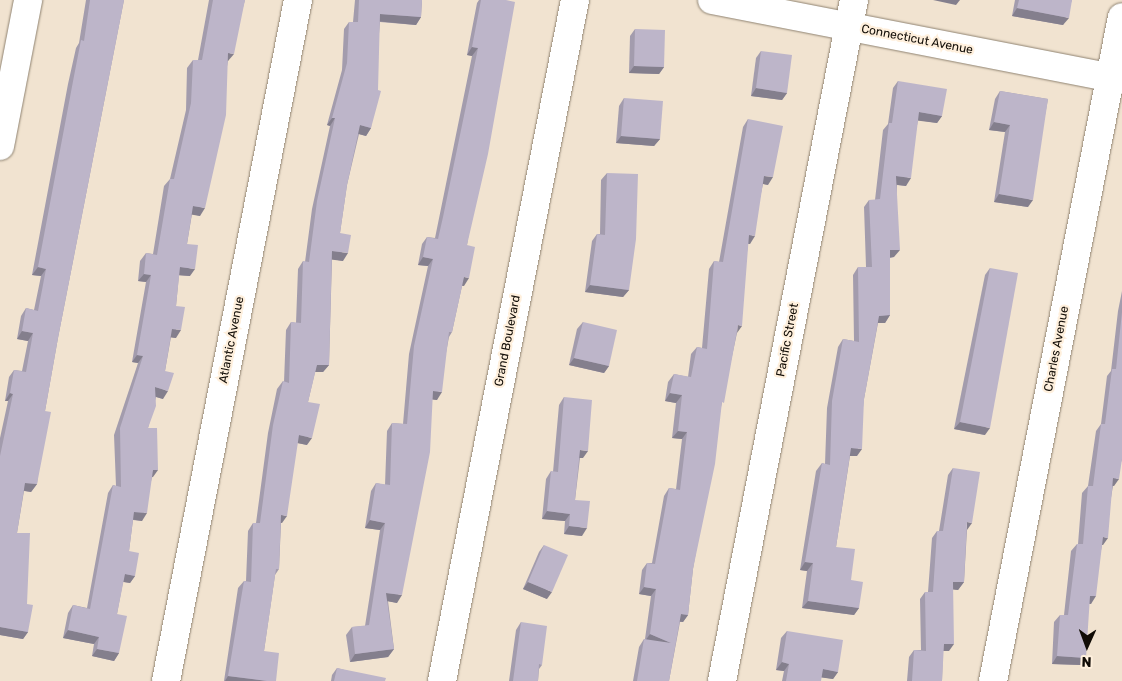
<!DOCTYPE html>
<html>
<head>
<meta charset="utf-8">
<style>
	body { margin:0 }
	#map { position:relative; width:1122px; height:681px; overflow:hidden; background:#f1e3d0; font-family:Rubik,sans-serif }
	div>[style] { position:absolute }
	.roads { filter:drop-shadow(0 0 1px #8f8371) drop-shadow(0 0 1px #8f8371) }
	.minor>* { height:28px; margin:-14px; padding:0 14px; transform-origin:14px; border-radius:14px; background:#fff }
	.wall>* { inset:0; background:#a39cad }
	.shaded-wall>* { inset:0; background:#847f8d }
	.building>* { inset:0; background:#bdb5c9 }
	span { translate:-50% -50%; white-space:nowrap; text-align:center; line-height:1.15; -webkit-text-stroke:4.5px #fff0dd; paint-order:stroke }
	.street-label { font-size:12px; color:#110c06 }
	.north { position:absolute; left:1062px; top:621px; width:50px; height:50px; -webkit-text-stroke:4px #fff0dd; paint-order:stroke; rotate:182deg; font-size:14px; font-weight:700; line-height:20px; text-align:center; color:#110c06 }
	.north::after { content:''; display:block; margin:auto; width:18px; height:22px; background:#110c06; clip-path:polygon(50% 0,100% 100%,50% 72%,0 100%) }
</style>
</head>
<body>
<div id="map">
	<div class="roads">
		<div class="minor">
			<div style="left:712px;top:0;width:418px;rotate:11deg"></div>
			<div style="left:0;top:146px;width:149px;rotate:-79.1deg"></div>
			<div style="left:166px;top:681px;width:694px;rotate:-79.03deg"></div>
			<div style="left:442px;top:681px;width:694px;rotate:-78.95deg"></div>
			<div style="left:722px;top:681px;width:694px;rotate:-79.03deg"></div>
			<div style="left:993px;top:681px;width:676px;rotate:-79.01deg"></div>
		</div>
	</div>
	<div class="wall">
		<div style="clip-path:polygon(86px 0,124px 0,58px 338px,45px 411px,37px 484px,31px 492px,24px 491px,17px 533px,27px 604px,28px 632px,23px 639px,0 635px,0 438px,8px 401px,5px 401px,9px 377px,14px 370px,22px 371px,28px 341px,17px 339px,21px 316px,26px 308px,34px 310px,41px 276px,32px 275px,68px 84px,76px 48px,79px 43px)"></div>
		<div style="clip-path:polygon(209px 0,245px 0,228px 61px,200px 216px,192px 214px,187px 244px,190px 276px,179px 275px,176px 306px,176px 338px,171px 337px,165px 371px,163px 399px,156px 397px,148px 428px,153px 477px,152px 477px,142px 521px,133px 520px,129px 551px,135px 576px,130px 583px,123px 582px,117px 614px,119px 653px,114px 661px,92px 656px,94px 644px,63px 638px,68px 613px,73px 605px,87px 608px,108px 493px,113px 485px,116px 486px,114px 435px,138px 363px,132px 362px,146px 282px,138px 281px,140px 261px,146px 253px,153px 254px,164px 186px,170px 179px,186px 110px,187px 68px,193px 60px,198px 60px)"></div>
		<div style="clip-path:polygon(355px 0,422px 0,421px 17px,416px 25px,380px 22px,371px 128px,366px 136px,359px 134px,347px 185px,340px 233px,343px 261px,332px 259px,329px 365px,323px 372px,315px 372px,308px 402px,307px 445px,297px 443px,282px 523px,281px 523px,279px 569px,275px 575px,264px 651px,276px 681px,224px 681px,238px 588px,244px 581px,246px 581px,248px 531px,253px 523px,256px 523px,268px 433px,277px 389px,283px 381px,284px 382px,286px 330px,291px 322px,296px 323px,298px 269px,303px 261px,305px 262px,312px 209px,330px 126px,327px 125px,342px 70px,344px 29px,349px 22px,353px 22px)"></div>
		<div style="clip-path:polygon(479px 0,506px 0,467px 245px,464px 286px,462px 286px,452px 332px,449px 337px,437px 400px,432px 399px,397px 603px,388px 601px,394px 649px,388px 657px,350px 662px,346px 635px,352px 627px,365px 626px,380px 530px,365px 528px,371px 491px,376px 483px,385px 485px,387px 431px,392px 423px,403px 424px,409px 354px,428px 266px,418px 265px,422px 244px,427px 237px,435px 238px,472px 56px,467px 55px,477px 3px)"></div>
		<div style="clip-path:polygon(1015px 0,1072px 0,1063px 25px,1012px 16px)"></div>
		<div style="clip-path:polygon(635px 29px,664px 67px,659px 74px,629px 73px,630px 36px)"></div>
		<div style="clip-path:polygon(761px 51px,787px 93px,782px 100px,751px 96px,756px 58px)"></div>
		<div style="clip-path:polygon(898px 81px,942px 116px,937px 123px,918px 120px,906px 186px,897px 185px,894px 257px,890px 258px,890px 315px,885px 323px,878px 323px,864px 399px,857px 456px,850px 456px,836px 547px,851px 580px,859px 608px,854px 615px,802px 608px,807px 571px,800px 570px,816px 471px,822px 463px,825px 464px,827px 408px,838px 347px,843px 339px,854px 341px,853px 275px,858px 267px,866px 267px,864px 207px,869px 200px,875px 200px,883px 130px,888px 124px,893px 88px)"></div>
		<div style="clip-path:polygon(1000px 91px,1048px 99px,1028px 207px,994px 202px,1005px 132px,989px 130px,995px 99px)"></div>
		<div style="clip-path:polygon(624px 98px,660px 139px,654px 146px,616px 143px,619px 106px)"></div>
		<div style="clip-path:polygon(748px 119px,768px 185px,763px 184px,750px 244px,748px 244px,737px 333px,721px 407px,693px 569px,688px 615px,683px 622px,680px 622px,669px 681px,633px 681px,639px 647px,644px 639px,645px 639px,651px 596px,639px 594px,642px 570px,647px 563px,652px 563px,664px 496px,669px 488px,676px 489px,682px 439px,672px 438px,676px 403px,665px 401px,668px 382px,674px 374px,688px 377px,691px 354px,697px 347px,702px 348px,709px 269px,714px 261px,719px 262px,743px 127px)"></div>
		<div style="clip-path:polygon(607px 173px,629px 290px,623px 297px,585px 292px,592px 241px,597px 234px,600px 234px,601px 180px)"></div>
		<div style="clip-path:polygon(990px 268px,985px 435px,954px 429px,985px 275px)"></div>
		<div style="clip-path:polygon(1122px 291px,1122px 459px,1114px 486px,1113px 486px,1103px 545px,1102px 545px,1091px 604px,1089px 604px,1081px 665px,1052px 664px,1054px 622px,1060px 615px,1064px 615px,1071px 551px,1077px 544px,1078px 544px,1082px 493px,1088px 486px,1096px 431px,1101px 424px,1107px 376px,1111px 371px,1118px 311px)"></div>
		<div style="clip-path:polygon(583px 322px,609px 366px,604px 373px,569px 365px,577px 329px)"></div>
		<div style="clip-path:polygon(564px 397px,583px 458px,580px 458px,575px 500px,582px 536px,564px 534px,565px 521px,542px 519px,546px 479px,551px 471px,553px 472px,559px 405px)"></div>
		<div style="clip-path:polygon(953px 468px,967px 530px,964px 582px,958px 590px,953px 589px,949px 651px,943px 651px,942px 681px,907px 681px,909px 657px,914px 650px,921px 650px,920px 599px,925px 592px,928px 592px,932px 538px,937px 531px,939px 531px,948px 475px)"></div>
		<div style="clip-path:polygon(544px 545px,547px 599px,523px 589px,539px 552px)"></div>
		<div style="clip-path:polygon(521px 622px,542px 665px,539px 669px,538px 681px,509px 681px,516px 630px)"></div>
		<div style="clip-path:polygon(787px 631px,838px 672px,833px 679px,821px 677px,821px 681px,782px 681px,784px 671px,776px 670px,781px 638px)"></div>
		<div style="clip-path:polygon(337px 668px,385px 681px,331px 681px,332px 675px)"></div>
	</div>
	<div class="shaded-wall">
		<div style="clip-path:polygon(933px 0,960px 0,956px 5px)"></div>
		<div style="clip-path:polygon(1017px 8px,1069px 18px,1063px 25px,1012px 16px)"></div>
		<div style="clip-path:polygon(380px 14px,421px 17px,416px 25px,375px 21px)"></div>
		<div style="clip-path:polygon(472px 47px,478px 48px,472px 56px,467px 55px)"></div>
		<div style="clip-path:polygon(228px 53px,234px 54px,228px 61px,223px 60px)"></div>
		<div style="clip-path:polygon(634px 66px,664px 67px,659px 74px,629px 73px)"></div>
		<div style="clip-path:polygon(756px 88px,787px 93px,782px 100px,751px 96px)"></div>
		<div style="clip-path:polygon(919px 112px,942px 116px,937px 123px,913px 120px)"></div>
		<div style="clip-path:polygon(332px 118px,335px 118px,330px 126px,327px 125px)"></div>
		<div style="clip-path:polygon(994px 122px,1010px 125px,1005px 132px,989px 130px)"></div>
		<div style="clip-path:polygon(360px 125px,371px 128px,366px 136px,355px 133px)"></div>
		<div style="clip-path:polygon(621px 136px,660px 139px,654px 146px,616px 143px)"></div>
		<div style="clip-path:polygon(764px 176px,773px 177px,768px 185px,759px 183px)"></div>
		<div style="clip-path:polygon(896px 176px,911px 178px,906px 186px,891px 184px)"></div>
		<div style="clip-path:polygon(999px 194px,1033px 200px,1028px 207px,994px 202px)"></div>
		<div style="clip-path:polygon(193px 206px,205px 208px,200px 216px,188px 214px)"></div>
		<div style="clip-path:polygon(749px 235px,755px 236px,750px 244px,743px 243px)"></div>
		<div style="clip-path:polygon(890px 250px,900px 250px,894px 257px,884px 258px)"></div>
		<div style="clip-path:polygon(332px 251px,348px 253px,343px 261px,327px 259px)"></div>
		<div style="clip-path:polygon(423px 257px,433px 259px,428px 266px,418px 265px)"></div>
		<div style="clip-path:polygon(38px 267px,46px 269px,41px 276px,32px 275px)"></div>
		<div style="clip-path:polygon(180px 267px,195px 269px,190px 276px,175px 275px)"></div>
		<div style="clip-path:polygon(144px 274px,151px 275px,146px 282px,138px 281px)"></div>
		<div style="clip-path:polygon(464px 277px,469px 278px,464px 286px,459px 285px)"></div>
		<div style="clip-path:polygon(590px 285px,629px 290px,623px 297px,585px 292px)"></div>
		<div style="clip-path:polygon(890px 315px,885px 323px,874px 323px,879px 316px)"></div>
		<div style="clip-path:polygon(738px 325px,742px 326px,737px 333px)"></div>
		<div style="clip-path:polygon(172px 329px,181px 330px,176px 338px,167px 337px)"></div>
		<div style="clip-path:polygon(22px 331px,33px 333px,28px 341px,17px 339px)"></div>
		<div style="clip-path:polygon(137px 355px,143px 356px,138px 363px,132px 362px)"></div>
		<div style="clip-path:polygon(574px 358px,609px 366px,604px 373px,569px 365px)"></div>
		<div style="clip-path:polygon(317px 365px,329px 365px,323px 372px,312px 372px)"></div>
		<div style="clip-path:polygon(155px 387px,168px 391px,163px 399px,150px 395px)"></div>
		<div style="clip-path:polygon(433px 391px,442px 392px,437px 400px,427px 399px)"></div>
		<div style="clip-path:polygon(10px 393px,13px 394px,8px 401px,5px 401px)"></div>
		<div style="clip-path:polygon(670px 393px,682px 395px,676px 403px,665px 401px)"></div>
		<div style="clip-path:polygon(960px 422px,990px 428px,985px 435px,954px 429px)"></div>
		<div style="clip-path:polygon(678px 431px,687px 432px,682px 439px,672px 438px)"></div>
		<div style="clip-path:polygon(299px 435px,312px 438px,307px 445px,293px 442px)"></div>
		<div style="clip-path:polygon(851px 448px,862px 449px,857px 456px,845px 456px)"></div>
		<div style="clip-path:polygon(580px 450px,588px 451px,583px 458px,575px 458px)"></div>
		<div style="clip-path:polygon(153px 470px,158px 470px,153px 477px,148px 478px)"></div>
		<div style="clip-path:polygon(1113px 478px,1119px 479px,1114px 486px,1108px 485px)"></div>
		<div style="clip-path:polygon(25px 483px,37px 484px,31px 492px,20px 490px)"></div>
		<div style="clip-path:polygon(547px 511px,570px 514px,565px 521px,542px 519px)"></div>
		<div style="clip-path:polygon(134px 512px,147px 513px,142px 521px,129px 519px)"></div>
		<div style="clip-path:polygon(281px 515px,287px 516px,282px 523px,276px 522px)"></div>
		<div style="clip-path:polygon(370px 520px,385px 523px,380px 530px,365px 528px)"></div>
		<div style="clip-path:polygon(967px 522px,972px 523px,967px 530px)"></div>
		<div style="clip-path:polygon(569px 526px,587px 528px,582px 536px,564px 534px)"></div>
		<div style="clip-path:polygon(1103px 537px,1108px 538px,1103px 545px,1098px 545px)"></div>
		<div style="clip-path:polygon(805px 562px,813px 563px,807px 571px,800px 570px)"></div>
		<div style="clip-path:polygon(125px 574px,135px 576px,130px 583px,119px 581px)"></div>
		<div style="clip-path:polygon(528px 582px,552px 592px,547px 599px,523px 589px)"></div>
		<div style="clip-path:polygon(953px 582px,964px 582px,958px 590px,948px 589px)"></div>
		<div style="clip-path:polygon(644px 587px,656px 589px,651px 596px,639px 594px)"></div>
		<div style="clip-path:polygon(386px 593px,402px 595px,397px 603px,381px 600px)"></div>
		<div style="clip-path:polygon(1090px 596px,1096px 596px,1091px 604px,1085px 603px)"></div>
		<div style="clip-path:polygon(808px 601px,859px 608px,854px 615px,802px 608px)"></div>
		<div style="clip-path:polygon(681px 614px,688px 615px,683px 622px,676px 621px)"></div>
		<div style="clip-path:polygon(0 627px,28px 632px,23px 639px,0 635px)"></div>
		<div style="clip-path:polygon(68px 630px,99px 637px,94px 644px,63px 638px)"></div>
		<div style="clip-path:polygon(650px 634px,671px 643px,645px 641px)"></div>
		<div style="clip-path:polygon(944px 644px,954px 644px,949px 651px,939px 651px)"></div>
		<div style="clip-path:polygon(97px 649px,119px 653px,114px 661px,92px 656px)"></div>
		<div style="clip-path:polygon(394px 649px,388px 657px,350px 662px,355px 654px)"></div>
		<div style="clip-path:polygon(1057px 656px,1086px 658px,1081px 665px,1052px 664px)"></div>
		<div style="clip-path:polygon(782px 662px,789px 664px,784px 671px,776px 670px)"></div>
		<div style="clip-path:polygon(823px 669px,838px 672px,833px 679px,818px 677px)"></div>
		<div style="clip-path:polygon(228px 676px,267px 681px,225px 681px)"></div>
	</div>
	<div class="building">
		<div style="clip-path:polygon(90px 0,124px 0,58px 338px,45px 411px,51px 412px,37px 484px,25px 483px,17px 533px,30px 533px,27px 604px,33px 605px,28px 632px,0 627px,0 456px,13px 394px,10px 393px,14px 370px,26px 372px,33px 333px,22px 331px,26px 308px,38px 311px,46px 269px,38px 267px,74px 76px,81px 40px,84px 41px)"></div>
		<div style="clip-path:polygon(213px 0,245px 0,234px 54px,228px 53px,226px 115px,205px 208px,193px 206px,187px 244px,198px 245px,195px 269px,180px 267px,176px 306px,185px 307px,181px 330px,172px 329px,165px 371px,174px 373px,168px 391px,155px 387px,156px 406px,148px 428px,157px 428px,158px 470px,153px 470px,147px 513px,134px 512px,129px 551px,139px 553px,135px 576px,125px 574px,117px 614px,127px 616px,119px 653px,97px 649px,99px 637px,68px 630px,73px 605px,90px 609px,113px 485px,121px 487px,120px 428px,143px 356px,137px 355px,151px 275px,144px 274px,146px 253px,157px 255px,170px 179px,174px 179px,191px 103px,193px 60px,202px 60px)"></div>
		<div style="clip-path:polygon(359px 0,422px 0,421px 17px,380px 14px,378px 90px,381px 91px,371px 128px,360px 125px,347px 185px,340px 233px,351px 235px,348px 253px,332px 251px,329px 365px,317px 365px,308px 402px,320px 404px,312px 438px,299px 435px,287px 516px,281px 515px,279px 569px,276px 569px,264px 651px,279px 653px,276px 681px,267px 681px,228px 676px,244px 581px,251px 582px,253px 523px,260px 523px,273px 425px,283px 381px,289px 383px,291px 322px,301px 323px,303px 261px,309px 262px,317px 201px,335px 118px,332px 118px,347px 63px,349px 22px,358px 22px)"></div>
		<div style="clip-path:polygon(481px 0,506px 0,515px 2px,488px 154px,467px 245px,475px 247px,469px 278px,464px 277px,452px 332px,449px 332px,442px 392px,433px 391px,430px 452px,402px 595px,386px 593px,394px 649px,355px 654px,352px 627px,369px 625px,385px 523px,370px 520px,376px 483px,390px 485px,392px 423px,407px 424px,414px 346px,433px 259px,423px 257px,427px 237px,438px 239px,443px 217px,478px 48px,472px 47px)"></div>
		<div style="clip-path:polygon(1019px 0,1072px 0,1069px 18px,1017px 8px)"></div>
		<div style="clip-path:polygon(635px 29px,665px 30px,664px 67px,634px 66px)"></div>
		<div style="clip-path:polygon(761px 51px,792px 55px,787px 93px,756px 88px)"></div>
		<div style="clip-path:polygon(898px 81px,947px 89px,942px 116px,919px 112px,911px 178px,896px 176px,900px 250px,890px 250px,890px 315px,879px 316px,864px 399px,862px 449px,851px 448px,836px 547px,855px 549px,851px 580px,863px 582px,859px 608px,808px 601px,813px 563px,805px 562px,822px 463px,830px 465px,832px 401px,843px 339px,859px 342px,858px 267px,872px 267px,869px 200px,880px 199px,889px 123px,892px 123px)"></div>
		<div style="clip-path:polygon(1000px 91px,1048px 99px,1033px 200px,999px 194px,1010px 125px,994px 122px)"></div>
		<div style="clip-path:polygon(624px 98px,663px 101px,660px 139px,621px 136px)"></div>
		<div style="clip-path:polygon(748px 119px,783px 126px,773px 177px,764px 176px,755px 236px,749px 235px,742px 326px,738px 325px,724px 403px,722px 402px,715px 464px,693px 569px,688px 615px,681px 614px,669px 681px,637px 681px,644px 639px,671px 643px,650px 634px,656px 589px,644px 587px,647px 563px,655px 564px,669px 488px,680px 490px,687px 432px,678px 431px,682px 395px,670px 393px,674px 374px,691px 377px,697px 347px,707px 349px,714px 261px,723px 262px)"></div>
		<div style="clip-path:polygon(607px 173px,638px 174px,636px 239px,629px 290px,590px 285px,597px 234px,605px 235px)"></div>
		<div style="clip-path:polygon(990px 268px,1018px 273px,990px 428px,960px 422px)"></div>
		<div style="clip-path:polygon(1122px 312px,1122px 459px,1119px 479px,1113px 478px,1108px 538px,1103px 537px,1096px 596px,1090px 596px,1086px 658px,1057px 656px,1060px 615px,1068px 615px,1077px 544px,1083px 544px,1088px 486px,1093px 486px,1101px 424px,1105px 424px,1112px 369px,1116px 369px)"></div>
		<div style="clip-path:polygon(583px 322px,617px 330px,609px 366px,574px 358px)"></div>
		<div style="clip-path:polygon(564px 397px,592px 400px,588px 451px,580px 450px,575px 500px,590px 501px,587px 528px,569px 526px,570px 514px,547px 511px,551px 471px,558px 472px)"></div>
		<div style="clip-path:polygon(953px 468px,980px 472px,972px 523px,967px 522px,964px 582px,953px 582px,954px 644px,944px 644px,942px 681px,912px 681px,914px 650px,926px 651px,925px 592px,933px 592px,937px 531px,943px 531px)"></div>
		<div style="clip-path:polygon(544px 545px,568px 555px,552px 592px,528px 582px)"></div>
		<div style="clip-path:polygon(521px 622px,547px 626px,542px 665px,539px 664px,538px 681px,513px 681px)"></div>
		<div style="clip-path:polygon(787px 631px,843px 640px,838px 672px,823px 669px,821px 681px,786px 681px,789px 664px,782px 662px)"></div>
		<div style="clip-path:polygon(337px 668px,386px 678px,385px 681px,334px 681px)"></div>
	</div>
	<div class="street-label">
		<span style="left:917px;top:40px;rotate:11deg">Connecticut Avenue</span>
		<span style="left:232px;top:340px;rotate:-79deg">Atlantic Avenue</span>
		<span style="left:788px;top:340px;rotate:-79deg">Pacific Street</span>
		<span style="left:508px;top:341px;rotate:-79deg">Grand Boulevard</span>
		<span style="left:1057px;top:349px;rotate:-79deg">Charles Avenue</span>
	</div>
	<div class="north">N</div>
</div>
</body>
</html>
